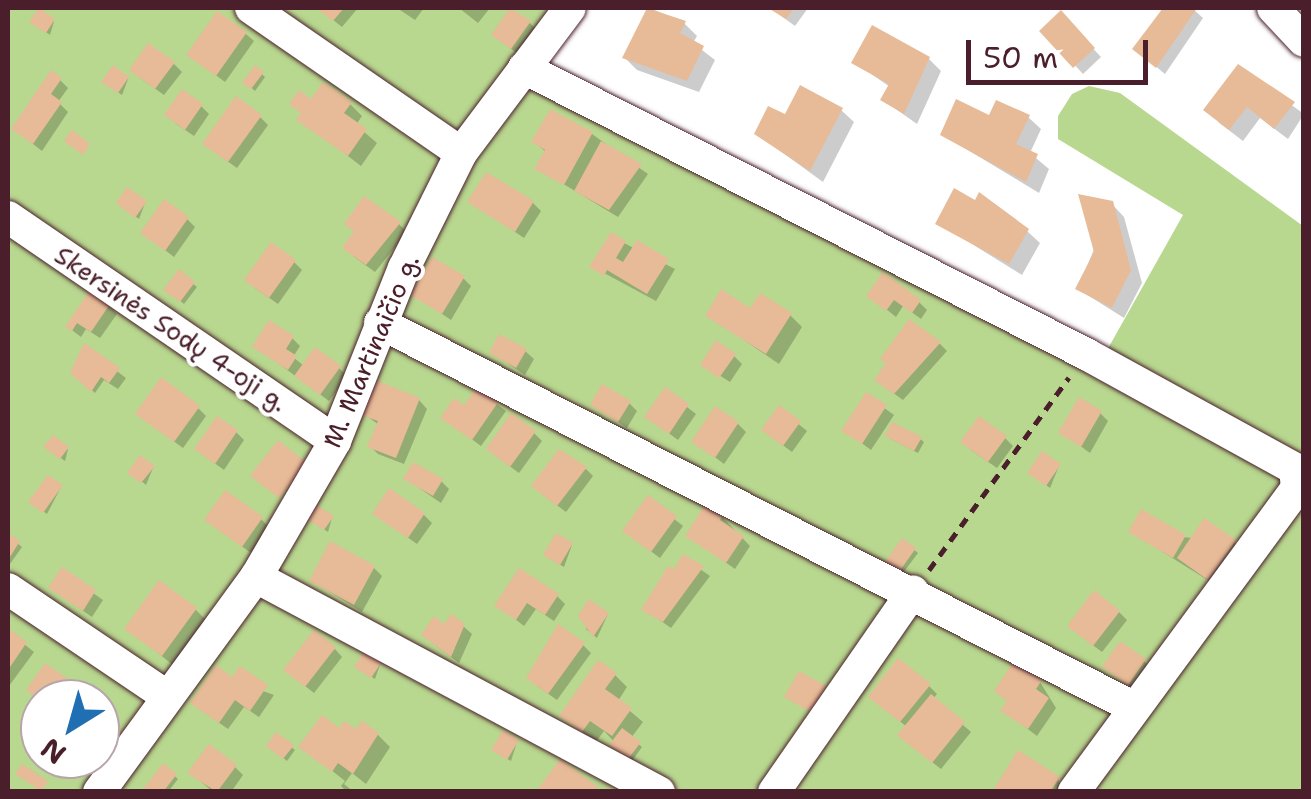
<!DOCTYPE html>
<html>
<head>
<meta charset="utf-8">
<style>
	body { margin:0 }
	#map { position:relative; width:1311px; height:799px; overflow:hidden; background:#fff; font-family:"Shantell Sans",sans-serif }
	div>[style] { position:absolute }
	.green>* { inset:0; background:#b8d78f }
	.shadow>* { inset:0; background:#0003 }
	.building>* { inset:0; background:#e7bb97 }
	.path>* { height:5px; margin-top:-2.5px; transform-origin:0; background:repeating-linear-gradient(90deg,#4a1f2b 0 10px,transparent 0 18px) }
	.roads { filter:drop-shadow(0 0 2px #4a1f2b) drop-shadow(0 0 2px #4a1f2b) }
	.minor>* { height:32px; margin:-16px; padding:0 16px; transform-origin:16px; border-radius:16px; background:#fff }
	span { translate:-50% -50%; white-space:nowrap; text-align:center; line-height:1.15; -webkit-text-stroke:8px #fff; paint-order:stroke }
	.street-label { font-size:25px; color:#4a1f2b }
	.frame { position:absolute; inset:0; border:10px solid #4a1f2b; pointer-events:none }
	.north { position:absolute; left:20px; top:679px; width:100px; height:100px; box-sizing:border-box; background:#fff; border:2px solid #b7a5aa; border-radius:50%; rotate:217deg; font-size:28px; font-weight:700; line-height:40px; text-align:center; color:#4a1f2b }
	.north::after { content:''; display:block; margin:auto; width:35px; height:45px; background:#1f6fb2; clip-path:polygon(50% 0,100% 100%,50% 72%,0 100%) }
	.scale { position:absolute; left:966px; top:40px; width:182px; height:45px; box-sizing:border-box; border:5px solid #4a1f2b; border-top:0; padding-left:12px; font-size:30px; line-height:35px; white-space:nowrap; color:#4a1f2b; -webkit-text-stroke:8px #fff; paint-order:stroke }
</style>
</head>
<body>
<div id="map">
	<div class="green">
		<div style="clip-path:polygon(evenodd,8px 8px,560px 8px,525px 52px,1106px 352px,1183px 215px,1058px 139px,1058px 116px,1072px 94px,1089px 86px,1120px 93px,1303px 226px,1303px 791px,8px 791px,8px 8px,40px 699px,100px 699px,100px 759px,40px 759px,40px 699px)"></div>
	</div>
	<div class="shadow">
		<div style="clip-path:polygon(318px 8px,358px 8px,342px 27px)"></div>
		<div style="clip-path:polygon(397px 8px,424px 8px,415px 20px)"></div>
		<div style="clip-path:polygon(459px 8px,490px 8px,478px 23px)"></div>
		<div style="clip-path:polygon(650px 8px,684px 23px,697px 36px,693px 43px,715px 60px,699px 92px,637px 70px,625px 58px)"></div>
		<div style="clip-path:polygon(770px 8px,808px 8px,795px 26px)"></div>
		<div style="clip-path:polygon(1163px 8px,1192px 8px,1203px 18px,1165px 74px,1135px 49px)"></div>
		<div style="clip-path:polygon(1061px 14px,1101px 57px,1083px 74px,1043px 31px)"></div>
		<div style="clip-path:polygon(54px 21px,50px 35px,36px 25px)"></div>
		<div style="clip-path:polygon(530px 23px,538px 31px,520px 56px,494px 35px)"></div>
		<div style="clip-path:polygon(246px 34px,254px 41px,225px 82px,189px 55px)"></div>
		<div style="clip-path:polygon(929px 59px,941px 71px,917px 124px,883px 100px,890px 87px,854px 62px)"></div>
		<div style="clip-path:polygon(174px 64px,182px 72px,164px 95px,140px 78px)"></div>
		<div style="clip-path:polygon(1239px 67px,1304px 114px,1288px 139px,1260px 118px,1243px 141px,1218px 122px)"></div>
		<div style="clip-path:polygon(256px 69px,265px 77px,255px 91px,246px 83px)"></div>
		<div style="clip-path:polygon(128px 79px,122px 95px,107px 85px)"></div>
		<div style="clip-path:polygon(60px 80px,68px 88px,58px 102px,68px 112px,42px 151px,14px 129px)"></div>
		<div style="clip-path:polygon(312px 102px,350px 104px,362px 116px,356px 125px,377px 143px,361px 166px,300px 119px)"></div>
		<div style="clip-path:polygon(201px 106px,209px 114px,194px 136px,175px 123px)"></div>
		<div style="clip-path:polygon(841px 110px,854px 122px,823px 182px,757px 134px)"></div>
		<div style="clip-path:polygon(260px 117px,268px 125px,237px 168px,213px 151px)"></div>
		<div style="clip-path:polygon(1028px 117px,1041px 129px,1030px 153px,1049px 169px,1039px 193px,943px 135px,991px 118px)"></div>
		<div style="clip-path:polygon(592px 134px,648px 174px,618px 217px,537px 168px,546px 152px,534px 142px)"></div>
		<div style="clip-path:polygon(470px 202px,533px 203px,541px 211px,524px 238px)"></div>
		<div style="clip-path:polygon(145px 203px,139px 219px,122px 206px)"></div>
		<div style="clip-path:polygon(1112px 204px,1124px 217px,1142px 283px,1124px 318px,1078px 289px)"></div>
		<div style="clip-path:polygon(187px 219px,195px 227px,174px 257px,152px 240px)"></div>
		<div style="clip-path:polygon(938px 223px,1027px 231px,1040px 243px,1022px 275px)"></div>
		<div style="clip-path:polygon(399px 224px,407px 232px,375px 272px,353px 256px,356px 232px)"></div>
		<div style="clip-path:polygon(624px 243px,675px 269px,656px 301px,593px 267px)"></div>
		<div style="clip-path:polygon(294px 262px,302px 270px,278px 304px,255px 288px)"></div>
		<div style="clip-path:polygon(179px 273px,197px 287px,184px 304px,167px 290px)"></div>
		<div style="clip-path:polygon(463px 278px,471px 286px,451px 320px,413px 294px)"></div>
		<div style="clip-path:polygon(870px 296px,919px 302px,927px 310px,921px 319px,903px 306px,896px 317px)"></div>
		<div style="clip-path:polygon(109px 306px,117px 314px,100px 338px,86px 329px,81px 337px,68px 327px)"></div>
		<div style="clip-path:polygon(751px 311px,790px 315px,802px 327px,779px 364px,708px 315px)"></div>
		<div style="clip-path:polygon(292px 338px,300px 346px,293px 357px,304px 366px,339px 368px,347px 376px,329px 401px,255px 346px)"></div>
		<div style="clip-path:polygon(939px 343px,947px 351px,903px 400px,885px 387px)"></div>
		<div style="clip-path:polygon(85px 347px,126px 378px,118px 389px,104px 380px,95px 393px,73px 372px)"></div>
		<div style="clip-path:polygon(525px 351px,534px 359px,525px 375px,492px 353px)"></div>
		<div style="clip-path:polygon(734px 356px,742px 364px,730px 382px,708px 368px)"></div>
		<div style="clip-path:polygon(478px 390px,506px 411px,481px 446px,443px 418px,465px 409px)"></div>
		<div style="clip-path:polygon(665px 390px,696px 414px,678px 440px,647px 417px)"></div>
		<div style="clip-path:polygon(866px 395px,894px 415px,871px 450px,844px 430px)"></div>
		<div style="clip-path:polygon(419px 400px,427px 409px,404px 464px,378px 454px,370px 446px,379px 425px,364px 414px)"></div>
		<div style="clip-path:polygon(629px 403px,637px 411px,627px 428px,593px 405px)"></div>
		<div style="clip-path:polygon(198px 408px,206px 416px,183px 448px,146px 421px)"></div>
		<div style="clip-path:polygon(780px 409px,807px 431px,792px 452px,772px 437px)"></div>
		<div style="clip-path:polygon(1100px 413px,1108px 421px,1090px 453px,1061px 432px)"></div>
		<div style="clip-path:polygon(738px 424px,746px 432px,724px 464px,695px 442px)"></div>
		<div style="clip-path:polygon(236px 432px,244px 440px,224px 470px,206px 457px)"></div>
		<div style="clip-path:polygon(534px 433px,542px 441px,519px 473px,497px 457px)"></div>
		<div style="clip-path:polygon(1005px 438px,1013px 446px,997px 468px,971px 450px)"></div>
		<div style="clip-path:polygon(891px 439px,920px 439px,924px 442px,918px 453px)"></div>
		<div style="clip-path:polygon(68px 449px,65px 461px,50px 450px)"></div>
		<div style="clip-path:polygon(1059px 466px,1050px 488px,1034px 476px)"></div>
		<div style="clip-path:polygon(153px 468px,146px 485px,131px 472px)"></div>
		<div style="clip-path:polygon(586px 469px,593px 476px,566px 512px,542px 494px)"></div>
		<div style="clip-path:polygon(406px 479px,441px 481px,449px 489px,441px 503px)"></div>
		<div style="clip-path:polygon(61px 487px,47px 514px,35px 505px)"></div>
		<div style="clip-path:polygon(648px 498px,683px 526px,660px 558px,633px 538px)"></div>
		<div style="clip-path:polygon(709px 503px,750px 546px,735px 569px,688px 536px)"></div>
		<div style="clip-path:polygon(375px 514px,424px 515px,432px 523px,417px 544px)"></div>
		<div style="clip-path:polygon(332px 518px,328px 532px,312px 521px)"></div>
		<div style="clip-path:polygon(261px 519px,269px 527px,251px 553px,215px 527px)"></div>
		<div style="clip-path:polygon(1131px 532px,1234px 542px,1242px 550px,1217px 586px)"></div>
		<div style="clip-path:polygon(8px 536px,22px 547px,10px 564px,8px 562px)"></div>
		<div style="clip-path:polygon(903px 541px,918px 553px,903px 573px,891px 565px)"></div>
		<div style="clip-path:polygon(572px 545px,564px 567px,549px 558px)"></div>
		<div style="clip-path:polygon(684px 558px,710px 576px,671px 628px,644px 609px)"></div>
		<div style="clip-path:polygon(374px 568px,382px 576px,362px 612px,312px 581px)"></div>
		<div style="clip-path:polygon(62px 571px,103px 600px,92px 617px,60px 595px)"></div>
		<div style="clip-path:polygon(557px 596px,565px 604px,554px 621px,536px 609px,524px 626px,497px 605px)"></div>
		<div style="clip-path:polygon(196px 610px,208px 622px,175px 667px,128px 628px)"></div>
		<div style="clip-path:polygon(1119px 612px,1127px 620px,1102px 652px,1078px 634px)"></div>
		<div style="clip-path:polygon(608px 614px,597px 638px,586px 629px,590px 623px)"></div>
		<div style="clip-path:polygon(463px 626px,472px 634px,459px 663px,432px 643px,445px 627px)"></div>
		<div style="clip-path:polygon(8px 631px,34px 652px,9px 686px,8px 685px)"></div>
		<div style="clip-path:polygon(583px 645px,591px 653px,557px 700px,537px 686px)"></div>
		<div style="clip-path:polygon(335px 649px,342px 657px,314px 693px,295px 678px)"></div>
		<div style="clip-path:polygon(1144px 661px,1152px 669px,1137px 691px,1114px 674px)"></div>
		<div style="clip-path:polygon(381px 662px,375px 679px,361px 670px)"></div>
		<div style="clip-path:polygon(615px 675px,627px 687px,618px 701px,643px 722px,631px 738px,642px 747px,632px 761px,604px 731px,595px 743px,562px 716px)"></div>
		<div style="clip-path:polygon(233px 680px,274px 695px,259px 717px,244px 707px,228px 729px,201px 710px)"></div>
		<div style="clip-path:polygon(1040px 682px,1056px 708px,1037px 736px,1004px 711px)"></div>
		<div style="clip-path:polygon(72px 685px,86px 699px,40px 699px,30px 690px)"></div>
		<div style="clip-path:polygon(929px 686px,937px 694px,933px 699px,971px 732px,941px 769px,908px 743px,907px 727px,879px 704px)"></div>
		<div style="clip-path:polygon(100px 708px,120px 725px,107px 744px,100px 739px)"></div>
		<div style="clip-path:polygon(357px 733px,378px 735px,390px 747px,366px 784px,352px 773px,344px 784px,354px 792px,347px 792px,341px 786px,345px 781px,302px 747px)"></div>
		<div style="clip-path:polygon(277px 736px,295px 750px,287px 761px,269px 746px)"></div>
		<div style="clip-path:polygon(517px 742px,511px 761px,497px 753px)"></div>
		<div style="clip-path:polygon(163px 766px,178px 779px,168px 792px,146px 792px)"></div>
		<div style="clip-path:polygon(235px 767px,243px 775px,231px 792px,213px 792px,191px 773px)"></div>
		<div style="clip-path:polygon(1058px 779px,1063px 792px,995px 792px)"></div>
	</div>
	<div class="building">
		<div style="clip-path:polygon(39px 8px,55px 19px,46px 33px,29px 22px)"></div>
		<div style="clip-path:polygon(316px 8px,344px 8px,333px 21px)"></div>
		<div style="clip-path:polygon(510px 8px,531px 21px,511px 49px,491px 35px)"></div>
		<div style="clip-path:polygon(647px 8px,686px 21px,680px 33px,704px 46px,687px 81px,622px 58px)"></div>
		<div style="clip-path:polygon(768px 8px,794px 8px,786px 19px)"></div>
		<div style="clip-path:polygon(1163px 8px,1197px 8px,1156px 68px,1132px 49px)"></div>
		<div style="clip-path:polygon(1061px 10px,1095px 48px,1073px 68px,1039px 31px)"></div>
		<div style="clip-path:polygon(217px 11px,247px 32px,216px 76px,186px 55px)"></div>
		<div style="clip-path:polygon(872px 25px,930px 57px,904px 114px,880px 100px,889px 84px,851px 63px)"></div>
		<div style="clip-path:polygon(148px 43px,175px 62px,155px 89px,129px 70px)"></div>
		<div style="clip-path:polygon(1238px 64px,1295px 102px,1274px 129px,1247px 107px,1229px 130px,1203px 110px)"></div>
		<div style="clip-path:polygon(113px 65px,129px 77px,118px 93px,101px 82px)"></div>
		<div style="clip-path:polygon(255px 65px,264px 72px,251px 89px,242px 83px)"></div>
		<div style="clip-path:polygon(51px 70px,62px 78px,51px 94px,62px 102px,33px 144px,11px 129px)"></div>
		<div style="clip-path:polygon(323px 82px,352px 102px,344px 113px,367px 129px,348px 156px,296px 120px,301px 113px,289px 104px,299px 90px,311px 99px)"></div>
		<div style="clip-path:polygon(800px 85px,843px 108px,810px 171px,754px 134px,768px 106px,785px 114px)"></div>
		<div style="clip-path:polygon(182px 89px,203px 104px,185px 130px,164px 115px)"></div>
		<div style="clip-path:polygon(236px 96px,262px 115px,228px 162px,202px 144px)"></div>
		<div style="clip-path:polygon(956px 99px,989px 115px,996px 100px,1030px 115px,1016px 144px,1038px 154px,1026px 182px,940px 135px)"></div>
		<div style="clip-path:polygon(550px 109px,593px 132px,564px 185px,534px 169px,545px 150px,531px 142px)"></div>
		<div style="clip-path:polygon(72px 130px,90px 144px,83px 155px,64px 141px)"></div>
		<div style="clip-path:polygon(601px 141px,642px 164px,609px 210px,574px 191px)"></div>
		<div style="clip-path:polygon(486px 172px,534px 201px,515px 232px,467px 202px)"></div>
		<div style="clip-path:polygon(127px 187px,147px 201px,135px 218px,116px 203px)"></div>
		<div style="clip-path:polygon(954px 188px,975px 200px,979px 192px,1029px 229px,1009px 264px,935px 224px)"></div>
		<div style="clip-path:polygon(1078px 194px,1113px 201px,1131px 270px,1112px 308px,1075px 289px,1094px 252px)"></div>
		<div style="clip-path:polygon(364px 196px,401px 222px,366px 265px,342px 248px,354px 231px,344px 224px)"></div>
		<div style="clip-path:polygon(164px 199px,189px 217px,165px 251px,140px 233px)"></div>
		<div style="clip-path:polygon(611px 232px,626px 241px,616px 258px,623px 262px,637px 240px,669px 259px,647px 294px,607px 270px,604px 276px,589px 267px)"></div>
		<div style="clip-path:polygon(271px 242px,296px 260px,269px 298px,244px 280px)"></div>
		<div style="clip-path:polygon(432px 257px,465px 276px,442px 314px,410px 295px)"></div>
		<div style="clip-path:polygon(179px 269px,195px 282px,180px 302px,163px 290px)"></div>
		<div style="clip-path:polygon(883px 272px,921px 300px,912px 313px,894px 300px,886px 311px,866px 296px)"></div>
		<div style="clip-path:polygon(721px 289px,750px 308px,760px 293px,792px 313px,766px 354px,705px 316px)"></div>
		<div style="clip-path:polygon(90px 290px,110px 304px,91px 332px,77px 323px,72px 331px,65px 327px)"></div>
		<div style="clip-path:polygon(909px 319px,941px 342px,894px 394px,874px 380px,886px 363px,880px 359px)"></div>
		<div style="clip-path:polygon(269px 320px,294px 336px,286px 349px,297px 356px,288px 370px,252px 347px)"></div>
		<div style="clip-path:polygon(499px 334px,527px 349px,516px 368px,489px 353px)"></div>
		<div style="clip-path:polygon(716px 340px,736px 354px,719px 378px,700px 365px)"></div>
		<div style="clip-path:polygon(84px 343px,120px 368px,109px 383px,101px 377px,91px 392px,70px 373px)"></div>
		<div style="clip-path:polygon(315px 347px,341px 366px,320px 395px,294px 376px)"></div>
		<div style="clip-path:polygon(161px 377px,200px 406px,174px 442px,135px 414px)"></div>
		<div style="clip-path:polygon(375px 380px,420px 398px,396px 458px,367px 447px,378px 421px,361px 415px)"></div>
		<div style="clip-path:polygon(602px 384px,631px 401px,618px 422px,590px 405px)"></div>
		<div style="clip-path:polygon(478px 386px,499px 401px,472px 440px,440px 418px,454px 398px,464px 405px)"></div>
		<div style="clip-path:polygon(665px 387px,689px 404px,669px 434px,644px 417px)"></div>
		<div style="clip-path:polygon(866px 392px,887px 405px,862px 444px,841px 431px)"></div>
		<div style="clip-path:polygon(1079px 397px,1102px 411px,1081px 447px,1058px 433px)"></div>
		<div style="clip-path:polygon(779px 405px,801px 421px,783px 446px,761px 430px)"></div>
		<div style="clip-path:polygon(715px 406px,739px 422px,715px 458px,691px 442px)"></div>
		<div style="clip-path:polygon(511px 413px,536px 431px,510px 467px,486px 449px)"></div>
		<div style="clip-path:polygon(217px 416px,238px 430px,215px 464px,194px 449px)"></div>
		<div style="clip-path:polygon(979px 416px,1007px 436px,988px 462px,960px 442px)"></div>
		<div style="clip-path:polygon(892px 422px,922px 437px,914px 451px,885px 436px)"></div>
		<div style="clip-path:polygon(53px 435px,69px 447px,60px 459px,43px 447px)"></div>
		<div style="clip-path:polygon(278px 440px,307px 463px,279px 498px,250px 476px)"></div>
		<div style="clip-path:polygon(559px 449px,587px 467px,557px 506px,531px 486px)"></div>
		<div style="clip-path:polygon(1042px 451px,1061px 464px,1046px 486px,1027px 473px)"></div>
		<div style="clip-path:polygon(140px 455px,155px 466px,141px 483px,127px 473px)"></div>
		<div style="clip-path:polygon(413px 462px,443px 479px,433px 496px,403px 479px)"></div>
		<div style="clip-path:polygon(48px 475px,63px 485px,43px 513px,28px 502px)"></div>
		<div style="clip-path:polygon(389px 488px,425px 513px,408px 538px,372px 514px)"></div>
		<div style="clip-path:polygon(225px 490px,263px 517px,242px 547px,204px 520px)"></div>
		<div style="clip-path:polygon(648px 495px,677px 516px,651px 552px,622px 531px)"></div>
		<div style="clip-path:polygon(708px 500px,725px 511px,720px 520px,744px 536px,726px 563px,685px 536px)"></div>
		<div style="clip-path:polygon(315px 504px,334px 516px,324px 530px,305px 518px)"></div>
		<div style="clip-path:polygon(1141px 509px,1186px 535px,1173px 558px,1128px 532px)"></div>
		<div style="clip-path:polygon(1204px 518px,1236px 540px,1208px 580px,1177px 558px)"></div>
		<div style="clip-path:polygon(8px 533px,20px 541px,8px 560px)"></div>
		<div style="clip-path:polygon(556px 533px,573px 543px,560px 565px,543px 555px)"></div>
		<div style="clip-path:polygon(902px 538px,916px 548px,899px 572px,885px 562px)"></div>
		<div style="clip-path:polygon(330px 541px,375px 566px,354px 605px,309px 581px)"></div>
		<div style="clip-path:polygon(683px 554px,704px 566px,663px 622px,641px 610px,668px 566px,674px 569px)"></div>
		<div style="clip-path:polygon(62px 567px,96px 590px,83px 611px,48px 588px)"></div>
		<div style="clip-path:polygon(519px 568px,559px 594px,545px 615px,527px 603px,516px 620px,494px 606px)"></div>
		<div style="clip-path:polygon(159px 580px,197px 608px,162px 656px,124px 629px)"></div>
		<div style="clip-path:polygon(1094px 590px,1120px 611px,1093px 646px,1067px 626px)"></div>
		<div style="clip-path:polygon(589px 599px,609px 613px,593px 637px,578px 616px)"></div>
		<div style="clip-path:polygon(451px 614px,465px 624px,451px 657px,421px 635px,434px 616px,444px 624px)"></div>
		<div style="clip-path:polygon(558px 624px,585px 643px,548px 694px,526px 678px)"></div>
		<div style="clip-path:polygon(8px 628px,27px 642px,8px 670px)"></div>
		<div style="clip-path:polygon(314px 630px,336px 647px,305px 687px,283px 670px)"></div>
		<div style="clip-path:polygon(1120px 641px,1146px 659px,1128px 685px,1102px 667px)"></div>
		<div style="clip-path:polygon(366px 649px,383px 660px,371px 678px,354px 667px)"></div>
		<div style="clip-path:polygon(898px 658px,931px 684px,900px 722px,868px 697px)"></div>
		<div style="clip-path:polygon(598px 660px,617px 673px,605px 689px,632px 708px,612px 736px,590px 721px,582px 732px,559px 716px)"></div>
		<div style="clip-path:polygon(1014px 661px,1042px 680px,1036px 689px,1049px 698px,1028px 729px,1000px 711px,1007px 701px,994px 691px)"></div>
		<div style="clip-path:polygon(45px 663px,74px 683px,62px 699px,39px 699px,26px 690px)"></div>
		<div style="clip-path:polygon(216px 665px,232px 677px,240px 666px,268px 685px,250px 711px,235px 700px,219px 723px,190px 703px)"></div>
		<div style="clip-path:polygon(799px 671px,826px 686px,811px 712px,784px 697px)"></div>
		<div style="clip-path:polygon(931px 694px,965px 722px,932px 763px,897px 735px)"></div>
		<div style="clip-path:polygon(100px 705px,114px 715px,100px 735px)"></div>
		<div style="clip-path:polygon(322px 715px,339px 728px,344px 721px,356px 729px,362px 721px,379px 733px,353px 774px,338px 763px,332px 772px,298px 747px)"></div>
		<div style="clip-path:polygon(622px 728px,641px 742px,628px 759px,609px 745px)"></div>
		<div style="clip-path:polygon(503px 730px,519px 740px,507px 760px,491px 750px)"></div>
		<div style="clip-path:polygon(276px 732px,294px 745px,283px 759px,266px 746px)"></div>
		<div style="clip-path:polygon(209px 744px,237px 765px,217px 792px,187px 773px)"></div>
		<div style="clip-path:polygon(1018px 750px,1060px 777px,1050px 792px,992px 792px)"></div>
		<div style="clip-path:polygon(560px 759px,598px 787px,595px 792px,538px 789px)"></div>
		<div style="clip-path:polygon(163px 763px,177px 774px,163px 792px,141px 792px)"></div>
		<div style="clip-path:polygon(22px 764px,48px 781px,41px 791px,15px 774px)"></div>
	</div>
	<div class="path">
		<div style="left:929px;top:570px;width:238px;rotate:-54deg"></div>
	</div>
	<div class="roads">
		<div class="minor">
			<div style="left:251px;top:8px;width:255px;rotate:34.6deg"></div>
			<div style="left:1273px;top:8px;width:45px;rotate:46.8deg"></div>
			<div style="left:524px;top:68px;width:631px;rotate:26.97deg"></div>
			<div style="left:1086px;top:354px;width:239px;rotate:28.8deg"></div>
			<div style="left:1295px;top:469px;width:19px;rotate:84deg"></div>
			<div style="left:1297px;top:488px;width:377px;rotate:126.3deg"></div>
			<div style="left:8px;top:217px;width:396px;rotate:34.4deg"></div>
			<div style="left:380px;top:323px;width:847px;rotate:27.02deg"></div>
			<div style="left:256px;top:577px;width:457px;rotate:28.1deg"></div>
			<div style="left:8px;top:589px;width:189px;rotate:34deg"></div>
			<div style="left:99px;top:792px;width:266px;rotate:-53.9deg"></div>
			<div style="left:256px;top:577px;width:157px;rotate:-59.8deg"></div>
			<div style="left:335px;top:441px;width:186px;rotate:-68.3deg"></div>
			<div style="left:404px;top:268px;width:128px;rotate:-63.6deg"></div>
			<div style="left:461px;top:153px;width:181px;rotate:-53.1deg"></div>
			<div style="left:774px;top:792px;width:244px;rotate:-55.3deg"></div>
		</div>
	</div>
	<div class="street-label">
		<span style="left:171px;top:329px;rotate:34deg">Skersinės Sodų 4-oji g.</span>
		<span style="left:371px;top:351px;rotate:-67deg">M. Martinaičio g.</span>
	</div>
	<div class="frame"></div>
	<div class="north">N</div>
	<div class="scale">50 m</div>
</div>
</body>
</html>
